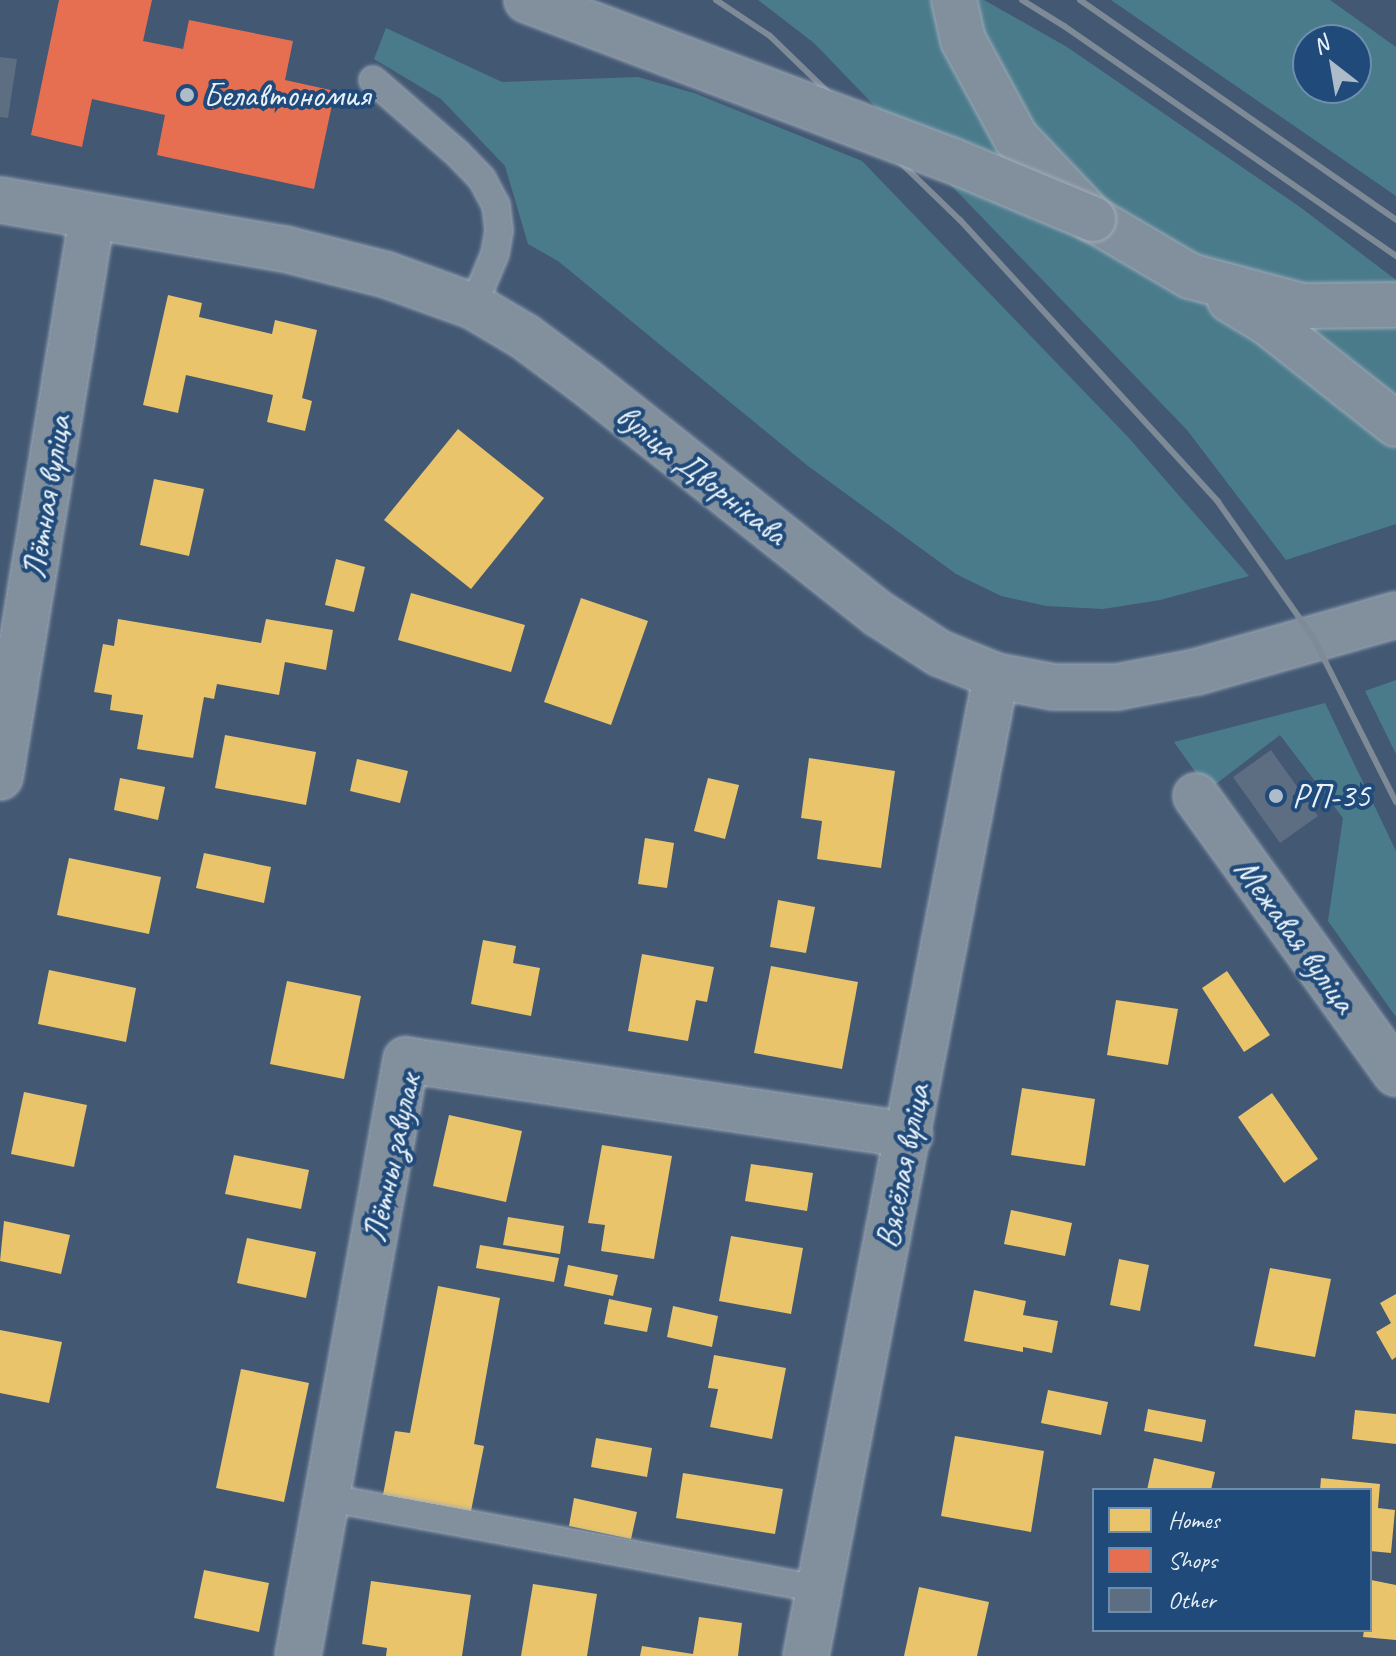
<!DOCTYPE html>
<html>
<head>
<meta charset="utf-8">
<style>
	body { margin:0 }
	#map { position:relative; width:1396px; height:1656px; overflow:hidden; background:#435873; font-family:Caveat,sans-serif }
	div>[style] { position:absolute }
	.green>* { inset:0; background:#4a7b8b }
	.homes>* { inset:0; background:#e9c46a }
	.shops>* { inset:0; background:#e76f51 }
	.building>* { inset:0; background:#5d6d82 }
	.roads { filter:drop-shadow(0 0 2px #a0acb9) drop-shadow(0 0 2px #a0acb9) }
	.lane>* { height:26px; margin:-13px; padding:0 13px; transform-origin:13px; border-radius:13px; background:#828f9c }
	.street>* { height:44px; margin:-22px; padding:0 22px; transform-origin:22px; border-radius:22px; background:#828f9c }
	.secondary>* { height:44px; margin:-22px; padding:0 22px; transform-origin:22px; border-radius:22px; background:#828f9c }
	.highway>* { height:44px; margin:-22px; padding:0 22px; transform-origin:22px; border-radius:22px; background:#828f9c }
	.rail>* { height:6px; margin:-3px; padding:0 3px; transform-origin:3px; border-radius:3px; background:#7f8a97 }
	.bridges { filter:drop-shadow(0 0 2px #a0acb9) drop-shadow(0 0 2px #a0acb9) }
	.secondary-bridge>* { height:44px; margin:-22px; padding:0 22px; transform-origin:22px; border-radius:22px; background:#828f9c }
	.dots>* { width:22px; height:22px; translate:-50% -50%; box-sizing:border-box; border:4px solid #1f4a7a; border-radius:50% }
	span { translate:-50% -50%; white-space:nowrap; text-align:center; line-height:1.15; -webkit-text-stroke:8px #1f4a7a; paint-order:stroke }
	.poi-label { font-size:34px; color:#e8f1f8 }
	.left { translate:0 -50%; text-align:left }
	.street-label { font-size:34px; color:#e8f1f8 }
	.legend { position:absolute; left:1092px; top:1488px; width:280px; height:144px; box-sizing:border-box; background:#1f4a7a; border:2px solid #6f8dac; margin:0; padding:10px 14px; list-style:none; font-size:24px; color:#e8f1f8 }
	.legend li { display:flex; align-items:center; gap:16px; height:40px }
	.legend b { width:40px; border:2px solid #6f8dac }
	.north { position:absolute; left:1292px; top:24px; width:80px; height:80px; box-sizing:border-box; background:#1f4a7a; border:2px solid #6f8dac; border-radius:50%; rotate:329deg; font-size:22px; font-weight:700; line-height:32px; text-align:center; color:#e8f1f8 }
	.north::after { content:''; display:block; margin:auto; width:28px; height:36px; background:#aebbc9; clip-path:polygon(50% 0,100% 100%,50% 72%,0 100%) }
</style>
</head>
<body>
<div id="map">
	<div class="green">
		<div style="clip-path:polygon(758px 0,984px 0,1067px 47px,1300px 207px,1396px 280px,1396px 524px,1286px 560px,1187px 430px,814px 43px)"></div>
		<div style="clip-path:polygon(evenodd,1111px 0,1330px 0,1396px 47px,1396px 196px,1111px 0,1356px 40px,1356px 88px,1308px 88px,1308px 40px,1356px 40px)"></div>
		<div style="clip-path:polygon(386px 28px,502px 82px,638px 77px,694px 93px,862px 161px,1128px 437px,1249px 576px,1160px 600px,1103px 609px,1046px 606px,1001px 596px,956px 574px,808px 466px,558px 261px,528px 244px,505px 166px,441px 99px,374px 59px)"></div>
		<div style="clip-path:polygon(1396px 680px,1396px 754px,1365px 691px)"></div>
		<div style="clip-path:polygon(1325px 703px,1396px 851px,1396px 1017px,1328px 921px,1343px 818px,1280px 735px,1208px 790px,1174px 742px)"></div>
	</div>
	<div class="homes">
		<div style="clip-path:polygon(168px 295px,202px 303px,199px 317px,272px 334px,275px 320px,317px 330px,302px 398px,312px 401px,305px 431px,267px 422px,273px 395px,186px 375px,178px 413px,143px 405px)"></div>
		<div style="clip-path:polygon(458px 429px,544px 498px,471px 589px,384px 520px)"></div>
		<div style="clip-path:polygon(154px 479px,204px 489px,189px 556px,140px 545px)"></div>
		<div style="clip-path:polygon(336px 559px,365px 567px,354px 612px,325px 605px)"></div>
		<div style="clip-path:polygon(411px 593px,525px 625px,511px 672px,398px 640px)"></div>
		<div style="clip-path:polygon(581px 598px,648px 621px,611px 725px,544px 702px)"></div>
		<div style="clip-path:polygon(118px 619px,261px 643px,266px 619px,333px 630px,326px 670px,285px 662px,279px 695px,217px 684px,214px 699px,204px 697px,193px 758px,137px 749px,143px 715px,110px 710px,112px 695px,94px 692px,103px 644px,114px 646px)"></div>
		<div style="clip-path:polygon(225px 735px,316px 752px,306px 805px,215px 788px)"></div>
		<div style="clip-path:polygon(809px 758px,895px 771px,881px 868px,817px 859px,822px 821px,801px 818px)"></div>
		<div style="clip-path:polygon(357px 759px,408px 771px,400px 803px,350px 791px)"></div>
		<div style="clip-path:polygon(120px 778px,165px 787px,158px 820px,114px 810px)"></div>
		<div style="clip-path:polygon(708px 778px,739px 785px,725px 839px,694px 831px)"></div>
		<div style="clip-path:polygon(645px 838px,674px 843px,667px 888px,638px 884px)"></div>
		<div style="clip-path:polygon(204px 853px,271px 867px,264px 903px,196px 888px)"></div>
		<div style="clip-path:polygon(69px 858px,161px 877px,149px 934px,57px 915px)"></div>
		<div style="clip-path:polygon(778px 900px,815px 907px,806px 953px,770px 947px)"></div>
		<div style="clip-path:polygon(483px 940px,516px 946px,513px 963px,540px 968px,531px 1016px,471px 1004px)"></div>
		<div style="clip-path:polygon(642px 954px,714px 967px,707px 1002px,696px 1000px,688px 1041px,628px 1031px)"></div>
		<div style="clip-path:polygon(771px 966px,858px 982px,842px 1069px,754px 1053px)"></div>
		<div style="clip-path:polygon(49px 970px,136px 988px,126px 1042px,38px 1024px)"></div>
		<div style="clip-path:polygon(1227px 971px,1270px 1035px,1244px 1052px,1202px 988px)"></div>
		<div style="clip-path:polygon(287px 981px,361px 996px,344px 1079px,270px 1064px)"></div>
		<div style="clip-path:polygon(1116px 1000px,1178px 1009px,1168px 1065px,1107px 1055px)"></div>
		<div style="clip-path:polygon(1022px 1088px,1095px 1099px,1085px 1166px,1011px 1155px)"></div>
		<div style="clip-path:polygon(24px 1092px,87px 1105px,74px 1167px,11px 1154px)"></div>
		<div style="clip-path:polygon(1272px 1093px,1318px 1159px,1284px 1183px,1238px 1117px)"></div>
		<div style="clip-path:polygon(449px 1115px,522px 1131px,506px 1202px,433px 1186px)"></div>
		<div style="clip-path:polygon(602px 1145px,672px 1156px,654px 1259px,601px 1251px,605px 1225px,588px 1223px)"></div>
		<div style="clip-path:polygon(234px 1155px,309px 1170px,301px 1209px,225px 1194px)"></div>
		<div style="clip-path:polygon(751px 1164px,813px 1173px,807px 1211px,745px 1201px)"></div>
		<div style="clip-path:polygon(1011px 1210px,1072px 1223px,1065px 1256px,1004px 1244px)"></div>
		<div style="clip-path:polygon(508px 1217px,564px 1226px,560px 1254px,503px 1245px)"></div>
		<div style="clip-path:polygon(4px 1221px,70px 1235px,61px 1274px,0 1261px)"></div>
		<div style="clip-path:polygon(731px 1236px,803px 1248px,791px 1314px,719px 1301px)"></div>
		<div style="clip-path:polygon(247px 1238px,316px 1252px,306px 1298px,237px 1283px)"></div>
		<div style="clip-path:polygon(480px 1245px,559px 1258px,554px 1282px,476px 1268px)"></div>
		<div style="clip-path:polygon(1119px 1259px,1149px 1265px,1140px 1311px,1110px 1305px)"></div>
		<div style="clip-path:polygon(568px 1265px,618px 1275px,613px 1296px,564px 1286px)"></div>
		<div style="clip-path:polygon(1270px 1268px,1331px 1279px,1315px 1357px,1254px 1346px)"></div>
		<div style="clip-path:polygon(438px 1286px,500px 1298px,474px 1444px,484px 1446px,471px 1511px,383px 1495px,395px 1431px,410px 1433px)"></div>
		<div style="clip-path:polygon(974px 1290px,1026px 1301px,1023px 1315px,1058px 1321px,1052px 1353px,1023px 1347px,1023px 1352px,964px 1341px)"></div>
		<div style="clip-path:polygon(1396px 1294px,1396px 1357px,1392px 1360px,1376px 1332px,1391px 1323px,1380px 1303px)"></div>
		<div style="clip-path:polygon(609px 1299px,652px 1308px,647px 1332px,604px 1324px)"></div>
		<div style="clip-path:polygon(673px 1306px,718px 1316px,712px 1347px,667px 1337px)"></div>
		<div style="clip-path:polygon(0 1330px,62px 1342px,49px 1403px,0 1393px)"></div>
		<div style="clip-path:polygon(714px 1355px,786px 1368px,772px 1439px,710px 1427px,718px 1389px,708px 1388px)"></div>
		<div style="clip-path:polygon(241px 1369px,309px 1383px,284px 1502px,216px 1488px)"></div>
		<div style="clip-path:polygon(1048px 1390px,1108px 1402px,1101px 1435px,1041px 1423px)"></div>
		<div style="clip-path:polygon(1148px 1409px,1206px 1420px,1202px 1442px,1144px 1431px)"></div>
		<div style="clip-path:polygon(1355px 1410px,1396px 1414px,1396px 1444px,1352px 1439px)"></div>
		<div style="clip-path:polygon(955px 1436px,1044px 1451px,1031px 1532px,941px 1516px)"></div>
		<div style="clip-path:polygon(596px 1438px,652px 1448px,647px 1477px,591px 1467px)"></div>
		<div style="clip-path:polygon(1154px 1458px,1215px 1472px,1211px 1490px,1147px 1490px)"></div>
		<div style="clip-path:polygon(683px 1473px,783px 1489px,775px 1534px,676px 1518px)"></div>
		<div style="clip-path:polygon(1321px 1478px,1380px 1484px,1378px 1508px,1395px 1510px,1391px 1553px,1370px 1551px,1370px 1490px,1320px 1490px)"></div>
		<div style="clip-path:polygon(574px 1498px,637px 1512px,631px 1539px,569px 1526px)"></div>
		<div style="clip-path:polygon(204px 1570px,269px 1583px,259px 1632px,194px 1618px)"></div>
		<div style="clip-path:polygon(1371px 1580px,1396px 1585px,1396px 1640px,1363px 1637px,1364px 1630px,1370px 1630px)"></div>
		<div style="clip-path:polygon(371px 1581px,471px 1595px,462px 1656px,386px 1656px,387px 1648px,362px 1644px)"></div>
		<div style="clip-path:polygon(533px 1584px,597px 1594px,587px 1656px,521px 1656px)"></div>
		<div style="clip-path:polygon(919px 1587px,989px 1602px,977px 1656px,904px 1656px)"></div>
		<div style="clip-path:polygon(699px 1617px,742px 1623px,738px 1656px,640px 1656px,642px 1646px,693px 1654px)"></div>
	</div>
	<div class="shops">
		<div style="clip-path:polygon(59px 0,152px 0,143px 41px,183px 49px,189px 20px,293px 41px,285px 80px,335px 91px,314px 189px,157px 155px,165px 115px,92px 99px,82px 147px,31px 135px)"></div>
	</div>
	<div class="building">
		<div style="clip-path:polygon(0 57px,17px 59px,8px 118px,0 117px)"></div>
		<div style="clip-path:polygon(1271px 750px,1318px 816px,1280px 843px,1233px 777px)"></div>
	</div>
	<div class="roads">
		<div class="lane">
			<div style="left:373px;top:80px;width:111px;rotate:41deg"></div>
			<div style="left:457px;top:153px;width:36px;rotate:46deg"></div>
			<div style="left:482px;top:179px;width:30px;rotate:62deg"></div>
			<div style="left:496px;top:205px;width:26px;rotate:83deg"></div>
			<div style="left:499px;top:231px;width:23px;rotate:100deg"></div>
			<div style="left:495px;top:254px;width:56px;rotate:112.9deg"></div>
			<div style="left:324px;top:1497px;width:503px;rotate:10.53deg"></div>
		</div>
		<div class="street">
			<div style="left:0;top:777px;width:568px;rotate:-80.67deg"></div>
			<div style="left:1196px;top:796px;width:342px;rotate:54.2deg"></div>
			<div style="left:298px;top:1656px;width:606px;rotate:-79.73deg"></div>
			<div style="left:406px;top:1060px;width:509px;rotate:8.48deg"></div>
		</div>
		<div class="secondary">
			<div style="left:0;top:200px;width:289px;rotate:9.8deg"></div>
			<div style="left:285px;top:249px;width:105px;rotate:14.3deg"></div>
			<div style="left:387px;top:275px;width:91px;rotate:19.8deg"></div>
			<div style="left:473px;top:306px;width:59px;rotate:30.5deg"></div>
			<div style="left:524px;top:336px;width:77px;rotate:36.6deg"></div>
			<div style="left:586px;top:382px;width:374px;rotate:38.4deg"></div>
			<div style="left:879px;top:614px;width:72px;rotate:33deg"></div>
			<div style="left:939px;top:653px;width:61px;rotate:22deg"></div>
			<div style="left:996px;top:676px;width:58px;rotate:10.9deg"></div>
			<div style="left:1053px;top:687px;width:64px"></div>
			<div style="left:1117px;top:687px;width:80px;rotate:-10.8deg"></div>
			<div style="left:1196px;top:672px;width:208px;rotate:-15.9deg"></div>
			<div style="left:806px;top:1656px;width:998px;rotate:-79.03deg"></div>
		</div>
		<div class="highway">
			<div style="left:954px;top:0;width:41px;rotate:77.3deg"></div>
			<div style="left:963px;top:40px;width:111px;rotate:61.6deg"></div>
			<div style="left:1016px;top:138px;width:112px;rotate:46.5deg"></div>
			<div style="left:1093px;top:219px;width:113px;rotate:30.4deg"></div>
			<div style="left:1190px;top:276px;width:116px;rotate:15deg"></div>
			<div style="left:1302px;top:306px;width:94px;rotate:-0.6deg"></div>
			<div style="left:1230px;top:300px;width:44px;rotate:31.2deg"></div>
			<div style="left:1268px;top:323px;width:163px;rotate:38.3deg"></div>
		</div>
	</div>
	<div class="rail">
		<div style="left:716px;top:0;width:65px;rotate:33.7deg"></div>
		<div style="left:770px;top:36px;width:264px;rotate:44.1deg"></div>
		<div style="left:960px;top:220px;width:382px;rotate:47.5deg"></div>
		<div style="left:1218px;top:502px;width:165px;rotate:54.9deg"></div>
		<div style="left:1313px;top:637px;width:185px;rotate:63.3deg"></div>
		<div style="left:1022px;top:0;width:49px;rotate:31.8deg"></div>
		<div style="left:1064px;top:26px;width:404px;rotate:34.7deg"></div>
		<div style="left:1080px;top:0;width:385px;rotate:34.8deg"></div>
	</div>
	<div class="bridges">
		<div class="secondary-bridge">
			<div style="left:527px;top:0;width:453px;rotate:20.7deg"></div>
			<div style="left:951px;top:160px;width:154px;rotate:22.6deg"></div>
		</div>
	</div>
	<div class="dots">
		<div style="left:187px;top:95px;background:#aebbc9"></div>
		<div style="left:1276px;top:796px;background:#aebbc9"></div>
	</div>
	<div class="poi-label">
		<span class="left" style="left:203px;top:95px">Белавтономия</span>
		<span class="left" style="left:1292px;top:796px">РП-35</span>
	</div>
	<div class="street-label">
		<span style="left:702px;top:474px;rotate:38deg">вуліца Дворнікава</span>
		<span style="left:46px;top:497px;rotate:-81deg">Лётная вуліца</span>
		<span style="left:1296px;top:935px;rotate:54deg">Межавая вуліца</span>
		<span style="left:391px;top:1158px;rotate:-78deg">Лётны завулак</span>
		<span style="left:902px;top:1166px;rotate:-79deg">Вясёлая вуліца</span>
	</div>
	<ul class="legend">
	<li><b style="height:22px;background:#e9c46a"></b>Homes</li>
	<li><b style="height:22px;background:#e76f51"></b>Shops</li>
	<li><b style="height:22px;background:#5d6d82"></b>Other</li>
	</ul>
	<div class="north">N</div>
</div>
</body>
</html>
